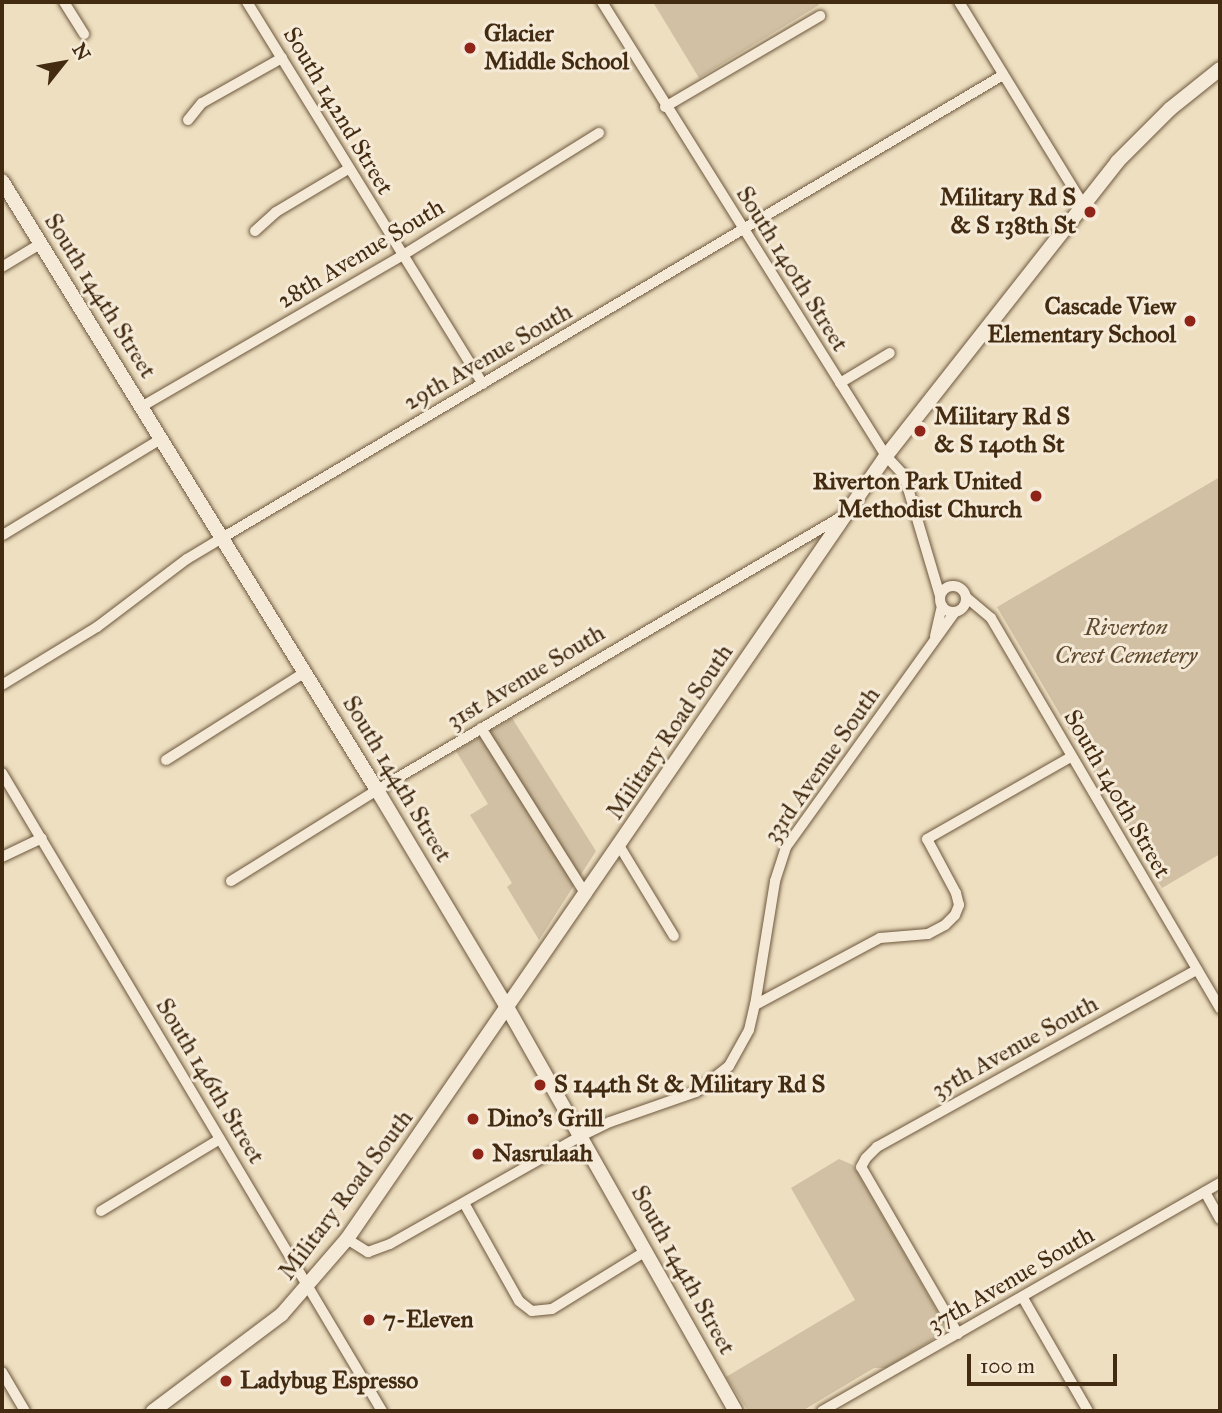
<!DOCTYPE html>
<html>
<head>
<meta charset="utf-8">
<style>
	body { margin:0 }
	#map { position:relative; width:1222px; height:1413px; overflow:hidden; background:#eedfc1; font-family:"IM FELL Great Primer",serif }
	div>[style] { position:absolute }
	.green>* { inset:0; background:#d1c0a3 }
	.roads { filter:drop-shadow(0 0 2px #6e583d) drop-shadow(0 0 2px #6e583d) }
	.minor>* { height:10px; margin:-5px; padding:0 5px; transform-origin:5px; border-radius:5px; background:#f4ead7 }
	.minor>.ring { margin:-5px; padding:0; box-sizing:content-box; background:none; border:10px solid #f4ead7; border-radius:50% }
	.tertiary>* { height:14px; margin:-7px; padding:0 7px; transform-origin:7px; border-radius:7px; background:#f4ead7 }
	.dots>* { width:19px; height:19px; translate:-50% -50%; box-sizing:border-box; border:4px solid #f4ead7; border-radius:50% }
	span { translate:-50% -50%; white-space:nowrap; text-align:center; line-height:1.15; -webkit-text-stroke:6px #f4ead7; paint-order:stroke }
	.poi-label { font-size:24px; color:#432b11; font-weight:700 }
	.left { translate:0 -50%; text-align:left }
	.right { translate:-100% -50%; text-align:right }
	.street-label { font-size:24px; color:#432b11 }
	.park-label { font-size:24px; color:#5f492e; font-style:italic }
	.frame { position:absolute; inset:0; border:4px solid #432b11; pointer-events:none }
	.north { position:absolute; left:28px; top:28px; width:70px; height:70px; -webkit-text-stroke:5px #f4ead7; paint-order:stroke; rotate:59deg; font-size:19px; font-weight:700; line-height:28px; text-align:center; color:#432b11 }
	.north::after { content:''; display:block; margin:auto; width:24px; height:32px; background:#432b11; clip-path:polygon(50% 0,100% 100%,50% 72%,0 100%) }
	.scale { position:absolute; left:967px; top:1354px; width:150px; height:32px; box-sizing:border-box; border:4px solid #432b11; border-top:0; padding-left:9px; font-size:21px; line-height:24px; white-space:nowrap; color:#432b11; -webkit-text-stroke:5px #f4ead7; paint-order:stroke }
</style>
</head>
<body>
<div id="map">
	<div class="green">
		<div style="clip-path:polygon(653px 2px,817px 2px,819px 5px,699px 78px)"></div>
		<div style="clip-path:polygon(1220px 477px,1220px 854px,1162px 888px,997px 607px)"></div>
		<div style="clip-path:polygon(512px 718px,596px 851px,539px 940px,507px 887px,512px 883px,470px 815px,488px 804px,456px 751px)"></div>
		<div style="clip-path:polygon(839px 1159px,853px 1165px,944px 1323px,945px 1332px,886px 1368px,874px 1368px,802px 1411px,748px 1411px,726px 1377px,855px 1300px,791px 1188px)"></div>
	</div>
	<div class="roads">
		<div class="minor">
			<div style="left:64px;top:2px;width:38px;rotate:58deg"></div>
			<div style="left:247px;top:2px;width:449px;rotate:58.3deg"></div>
			<div style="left:602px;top:2px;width:536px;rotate:57.97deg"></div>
			<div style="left:886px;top:456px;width:26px;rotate:47deg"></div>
			<div style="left:904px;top:475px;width:126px;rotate:73.4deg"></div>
			<div style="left:959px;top:2px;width:236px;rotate:58.5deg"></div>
			<div style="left:665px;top:107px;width:180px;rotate:-30.4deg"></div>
			<div style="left:188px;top:120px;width:22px;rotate:-51deg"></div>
			<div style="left:202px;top:103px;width:92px;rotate:-29.4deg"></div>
			<div style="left:255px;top:231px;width:28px;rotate:-42deg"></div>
			<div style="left:276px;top:212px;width:84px;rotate:-30.8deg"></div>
			<div style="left:2px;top:267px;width:44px;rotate:-31.2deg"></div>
			<div style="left:840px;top:383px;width:58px;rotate:-31deg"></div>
			<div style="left:141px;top:407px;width:303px;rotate:-30.1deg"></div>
			<div style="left:403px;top:255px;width:231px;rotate:-31.9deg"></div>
			<div style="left:3px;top:535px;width:185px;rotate:-31.3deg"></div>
			<div class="ring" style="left:940px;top:586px;width:16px;height:16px"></div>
			<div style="left:966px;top:597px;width:33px;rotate:40deg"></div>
			<div style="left:991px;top:618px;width:453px;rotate:59.6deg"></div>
			<div style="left:935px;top:636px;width:31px;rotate:-77deg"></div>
			<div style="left:2px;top:685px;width:111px;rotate:-31.4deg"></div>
			<div style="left:97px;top:627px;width:113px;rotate:-37.1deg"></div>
			<div style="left:187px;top:559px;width:41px;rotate:-31deg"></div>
			<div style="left:222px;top:538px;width:908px;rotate:-30.66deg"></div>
			<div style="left:481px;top:728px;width:197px;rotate:57.8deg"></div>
			<div style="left:166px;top:760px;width:165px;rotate:-32.3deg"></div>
			<div style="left:2px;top:773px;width:743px;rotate:59.22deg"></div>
			<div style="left:620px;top:847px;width:104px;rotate:58.8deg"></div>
			<div style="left:2px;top:857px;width:44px;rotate:-25.4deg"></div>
			<div style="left:231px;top:881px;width:172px;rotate:-31.9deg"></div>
			<div style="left:377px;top:790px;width:542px;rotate:-30.49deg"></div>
			<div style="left:755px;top:1005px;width:142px;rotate:-28.2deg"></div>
			<div style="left:880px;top:938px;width:48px;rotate:-4.8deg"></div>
			<div style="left:928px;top:934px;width:19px;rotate:-28deg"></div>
			<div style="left:945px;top:925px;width:14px;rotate:-45deg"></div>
			<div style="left:955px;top:915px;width:11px;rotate:-68deg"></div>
			<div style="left:959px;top:905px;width:12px;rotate:-104deg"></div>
			<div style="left:956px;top:893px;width:61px;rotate:-118.2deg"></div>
			<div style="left:927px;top:839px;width:166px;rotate:-29.7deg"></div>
			<div style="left:1205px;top:1192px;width:31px;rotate:61deg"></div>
			<div style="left:464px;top:1203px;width:112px;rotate:60.7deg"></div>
			<div style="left:519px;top:1301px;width:16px;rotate:38deg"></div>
			<div style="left:532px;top:1311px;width:20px;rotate:-6deg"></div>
			<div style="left:552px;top:1309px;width:110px;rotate:-31.7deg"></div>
			<div style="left:101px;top:1211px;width:139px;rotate:-31.2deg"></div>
			<div style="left:347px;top:1239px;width:25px;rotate:32deg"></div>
			<div style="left:368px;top:1252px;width:23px;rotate:-20deg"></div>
			<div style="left:390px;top:1244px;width:219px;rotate:-29.5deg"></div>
			<div style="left:581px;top:1136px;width:32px;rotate:-26deg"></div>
			<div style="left:610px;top:1122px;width:91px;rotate:-19.2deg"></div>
			<div style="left:696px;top:1092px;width:42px;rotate:-38.2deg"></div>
			<div style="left:729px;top:1066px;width:41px;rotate:-60.9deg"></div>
			<div style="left:749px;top:1030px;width:26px;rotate:-77deg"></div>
			<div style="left:755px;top:1005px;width:126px;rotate:-80.8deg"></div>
			<div style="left:775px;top:881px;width:36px;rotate:-72deg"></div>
			<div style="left:786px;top:847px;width:289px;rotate:-54.3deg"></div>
			<div style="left:1023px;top:1298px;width:130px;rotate:60.1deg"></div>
			<div style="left:958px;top:1334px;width:193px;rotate:-120.1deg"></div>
			<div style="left:861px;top:1167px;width:10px;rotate:-61deg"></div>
			<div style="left:866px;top:1158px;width:16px;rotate:-45deg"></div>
			<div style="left:877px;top:1147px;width:365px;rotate:-29deg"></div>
			<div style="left:2px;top:1372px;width:45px;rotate:59.5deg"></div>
			<div style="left:822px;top:1411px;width:459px;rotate:-29.8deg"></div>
		</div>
		<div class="tertiary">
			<div style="left:2px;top:181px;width:715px;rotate:58.38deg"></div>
			<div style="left:377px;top:790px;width:253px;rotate:59.1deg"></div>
			<div style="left:507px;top:1007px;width:464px;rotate:60.5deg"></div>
			<div style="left:153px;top:1411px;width:161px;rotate:-36.9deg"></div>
			<div style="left:282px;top:1314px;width:99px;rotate:-49.1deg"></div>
			<div style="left:347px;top:1239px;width:951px;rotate:-55.46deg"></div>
			<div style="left:886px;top:456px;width:374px;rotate:-51.8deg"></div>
			<div style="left:1117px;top:162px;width:75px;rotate:-45deg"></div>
			<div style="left:1170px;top:109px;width:64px;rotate:-38.7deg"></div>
		</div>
	</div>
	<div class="dots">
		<div style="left:470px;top:48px;background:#8f2418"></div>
		<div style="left:1090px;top:212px;background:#8f2418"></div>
		<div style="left:1190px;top:321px;background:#8f2418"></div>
		<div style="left:920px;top:431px;background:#8f2418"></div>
		<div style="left:1036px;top:496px;background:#8f2418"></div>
		<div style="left:540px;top:1085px;background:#8f2418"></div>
		<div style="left:473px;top:1119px;background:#8f2418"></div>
		<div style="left:478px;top:1154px;background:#8f2418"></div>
		<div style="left:369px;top:1320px;background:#8f2418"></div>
		<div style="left:226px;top:1381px;background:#8f2418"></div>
	</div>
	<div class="poi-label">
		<span class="left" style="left:484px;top:48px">Glacier<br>Middle School</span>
		<span class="right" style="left:1076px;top:212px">Military Rd S<br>&amp; S 138th St</span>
		<span class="right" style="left:1176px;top:321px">Cascade View<br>Elementary School</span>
		<span class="left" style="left:934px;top:431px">Military Rd S<br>&amp; S 140th St</span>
		<span class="right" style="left:1022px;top:496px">Riverton Park United<br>Methodist Church</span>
		<span class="left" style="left:554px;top:1085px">S 144th St &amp; Military Rd S</span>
		<span class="left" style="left:487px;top:1119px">Dino's Grill</span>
		<span class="left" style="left:492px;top:1154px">Nasrulaah</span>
		<span class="left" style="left:383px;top:1320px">7-Eleven</span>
		<span class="left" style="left:240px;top:1381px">Ladybug Espresso</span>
	</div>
	<div class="street-label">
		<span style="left:338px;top:111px;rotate:59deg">South 142nd Street</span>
		<span style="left:361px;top:254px;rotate:-31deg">28th Avenue South</span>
		<span style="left:792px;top:269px;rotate:58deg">South 140th Street</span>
		<span style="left:100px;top:296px;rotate:58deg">South 144th Street</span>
		<span style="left:488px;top:357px;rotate:-30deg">29th Avenue South</span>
		<span style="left:526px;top:677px;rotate:-31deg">31st Avenue South</span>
		<span style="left:670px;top:732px;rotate:-56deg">Military Road South</span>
		<span style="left:822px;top:765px;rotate:-55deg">33rd Avenue South</span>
		<span style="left:397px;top:779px;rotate:59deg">South 144th Street</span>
		<span style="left:1117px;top:794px;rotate:60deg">South 140th Street</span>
		<span style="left:1015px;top:1047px;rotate:-29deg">35th Avenue South</span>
		<span style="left:210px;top:1081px;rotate:59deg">South 146th Street</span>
		<span style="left:346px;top:1195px;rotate:-53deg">Military Road South</span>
		<span style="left:683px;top:1270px;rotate:61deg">South 144th Street</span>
		<span style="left:1011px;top:1280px;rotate:-30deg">37th Avenue South</span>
	</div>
	<div class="park-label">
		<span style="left:1126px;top:642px">Riverton<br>Crest Cemetery</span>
	</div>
	<div class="frame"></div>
	<div class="north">N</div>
	<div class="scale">100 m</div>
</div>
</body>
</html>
